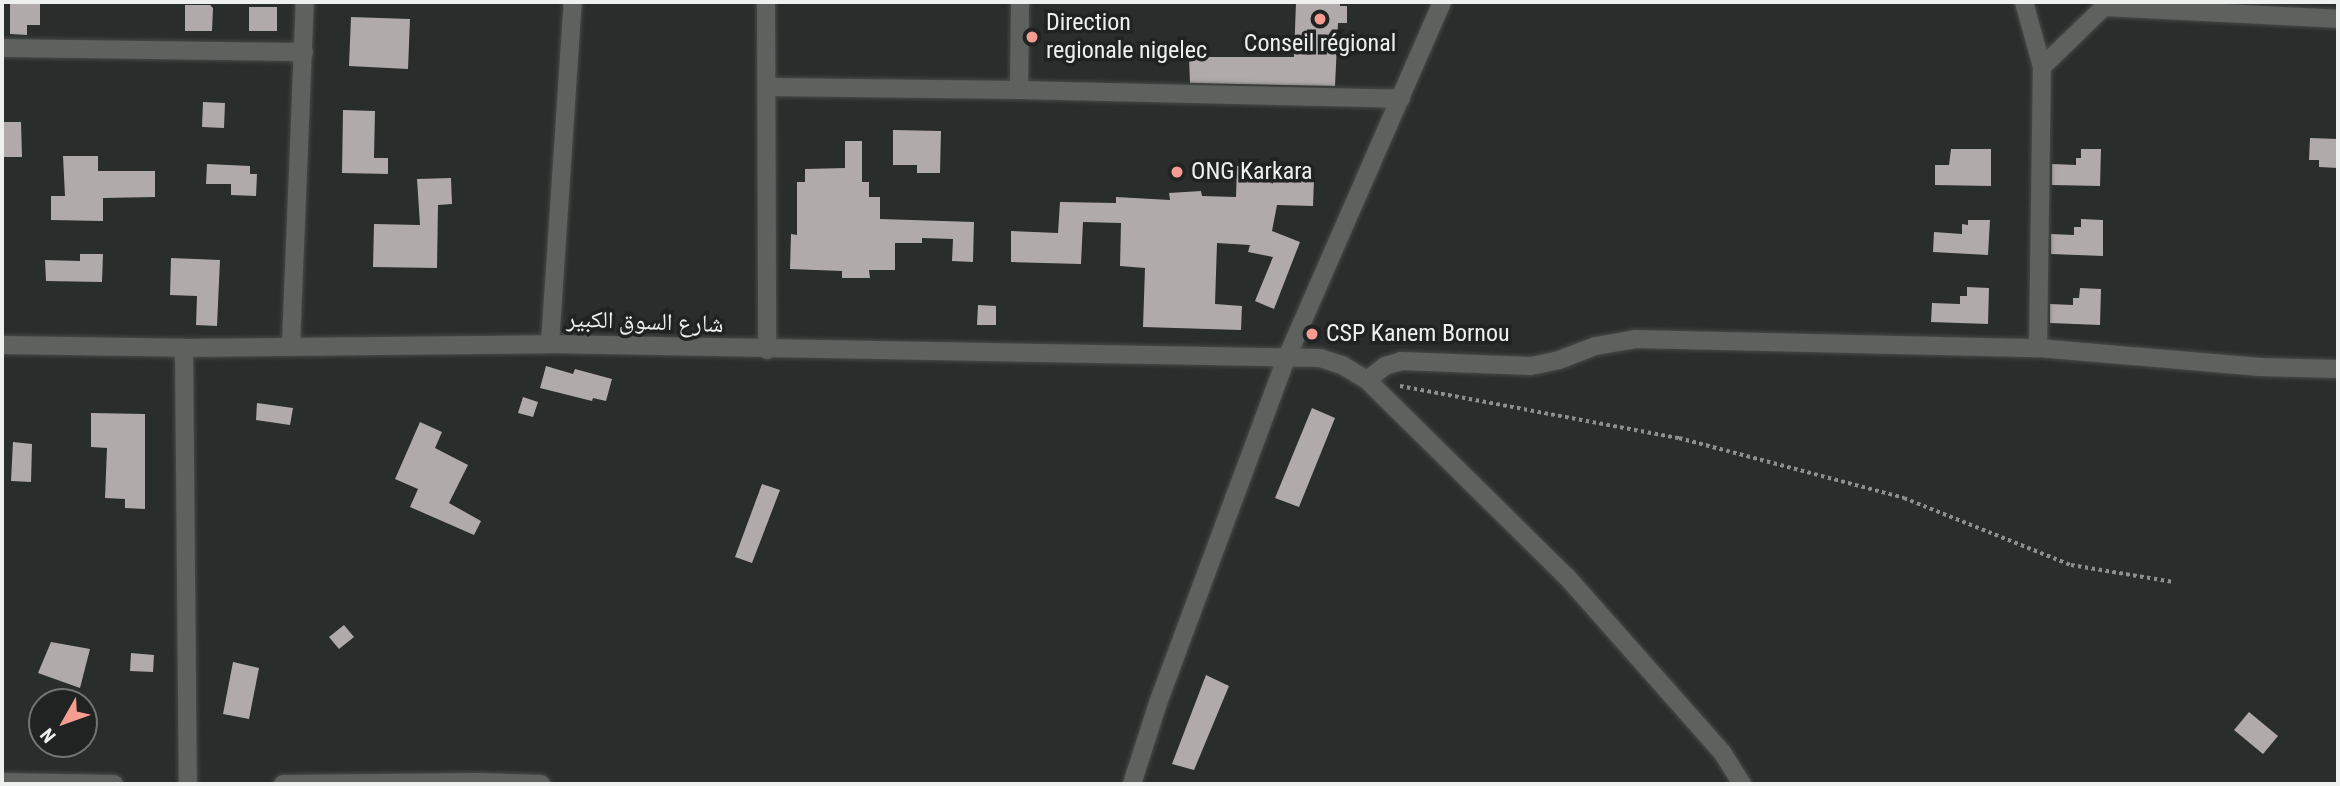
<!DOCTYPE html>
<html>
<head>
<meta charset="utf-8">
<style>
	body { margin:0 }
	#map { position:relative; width:2340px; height:786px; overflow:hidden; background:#292d2b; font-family:"Roboto Condensed","Noto Naskh Arabic",sans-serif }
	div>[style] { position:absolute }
	.building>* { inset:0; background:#b0abaa }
	.path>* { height:3.5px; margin-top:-1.75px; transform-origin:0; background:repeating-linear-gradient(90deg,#8c8f8d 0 3.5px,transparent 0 7px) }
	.roads { filter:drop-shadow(0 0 2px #474a49) drop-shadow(0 0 2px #474a49) }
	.minor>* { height:18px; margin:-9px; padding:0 9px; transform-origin:9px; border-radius:9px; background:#5e625f }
	.dots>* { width:19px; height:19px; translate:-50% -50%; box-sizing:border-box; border:4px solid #202321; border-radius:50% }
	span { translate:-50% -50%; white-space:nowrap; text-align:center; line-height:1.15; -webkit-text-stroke:7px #202321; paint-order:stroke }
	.poi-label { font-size:24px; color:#eef0ef }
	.left { translate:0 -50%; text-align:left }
	.street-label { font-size:24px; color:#eef0ef }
	.frame { position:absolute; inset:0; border:4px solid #eef0ef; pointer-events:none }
	.north { position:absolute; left:28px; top:688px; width:70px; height:70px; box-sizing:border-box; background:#202321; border:2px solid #727573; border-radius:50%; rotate:230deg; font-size:19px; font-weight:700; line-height:28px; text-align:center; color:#eef0ef }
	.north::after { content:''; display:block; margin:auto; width:24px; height:32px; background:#f59d90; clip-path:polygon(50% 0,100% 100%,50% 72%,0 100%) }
</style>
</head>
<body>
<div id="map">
	<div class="building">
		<div style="clip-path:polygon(10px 2px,40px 2px,40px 25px,27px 25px,27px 35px,10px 34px)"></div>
		<div style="clip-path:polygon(1296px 2px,1340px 2px,1340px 6px,1347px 6px,1347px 23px,1338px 23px,1335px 86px,1190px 83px,1189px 57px,1294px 57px)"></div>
		<div style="clip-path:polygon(185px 5px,210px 5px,213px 8px,212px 31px,185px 31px)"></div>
		<div style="clip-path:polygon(249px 7px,277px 7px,277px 31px,249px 31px)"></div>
		<div style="clip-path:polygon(351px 17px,410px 19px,408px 69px,349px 66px)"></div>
		<div style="clip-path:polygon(203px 102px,225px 103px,224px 128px,202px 127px)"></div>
		<div style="clip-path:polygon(343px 110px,375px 111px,374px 158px,388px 158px,388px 174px,342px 173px)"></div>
		<div style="clip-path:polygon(2px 122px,21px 122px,22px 157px,2px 157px)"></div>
		<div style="clip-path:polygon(893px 130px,941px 131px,940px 173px,917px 173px,917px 165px,893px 165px)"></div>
		<div style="clip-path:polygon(2310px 138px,2338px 139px,2338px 168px,2319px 167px,2319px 160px,2309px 160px)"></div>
		<div style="clip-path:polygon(845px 141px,862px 141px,862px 182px,869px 182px,869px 197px,880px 197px,880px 219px,974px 222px,973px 262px,952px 261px,953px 239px,922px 238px,922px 243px,895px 243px,895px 270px,869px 270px,870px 278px,842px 278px,842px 271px,790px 269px,791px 234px,797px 235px,797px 182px,805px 182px,805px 169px,845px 168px)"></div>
		<div style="clip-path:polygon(1951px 149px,1991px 149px,1991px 186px,1935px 185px,1935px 165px,1949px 165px)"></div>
		<div style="clip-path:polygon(2081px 149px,2101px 149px,2100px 186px,2052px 185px,2052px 164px,2076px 165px,2076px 158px,2081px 158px)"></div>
		<div style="clip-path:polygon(63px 156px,98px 156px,98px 171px,155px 171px,155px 197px,103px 198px,103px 221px,51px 220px,51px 196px,65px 196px)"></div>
		<div style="clip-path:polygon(207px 164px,250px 166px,250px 174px,257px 174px,256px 196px,231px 195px,231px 184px,206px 184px)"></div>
		<div style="clip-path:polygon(1237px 166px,1272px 167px,1272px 177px,1314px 179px,1313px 206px,1277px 205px,1272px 231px,1300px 242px,1274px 309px,1255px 301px,1273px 257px,1248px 252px,1250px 245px,1217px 243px,1215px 304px,1242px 306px,1241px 330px,1143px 327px,1145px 268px,1120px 266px,1121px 223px,1083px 222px,1081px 264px,1011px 262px,1011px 231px,1058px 233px,1060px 202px,1116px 203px,1116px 197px,1170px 200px,1169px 193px,1201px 191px,1202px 196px,1236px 197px)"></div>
		<div style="clip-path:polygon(451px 178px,452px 204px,438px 205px,437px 268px,373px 267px,374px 224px,420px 225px,417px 179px)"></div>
		<div style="clip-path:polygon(2081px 219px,2103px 220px,2103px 256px,2051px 254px,2051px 234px,2074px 235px,2074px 227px,2081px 227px)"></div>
		<div style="clip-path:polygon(1968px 220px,1990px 220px,1988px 255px,1933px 252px,1934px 232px,1962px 234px,1962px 224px,1968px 225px)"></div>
		<div style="clip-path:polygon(80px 254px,103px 254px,102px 282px,46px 281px,45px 260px,80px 261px)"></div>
		<div style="clip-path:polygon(171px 258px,220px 260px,217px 326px,196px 325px,197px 296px,170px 295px)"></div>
		<div style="clip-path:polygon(1967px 287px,1989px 288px,1988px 324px,1931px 322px,1932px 303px,1960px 304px,1960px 296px,1967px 296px)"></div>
		<div style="clip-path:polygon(2080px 288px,2101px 289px,2100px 325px,2050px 323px,2050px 304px,2073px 305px,2073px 298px,2079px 298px)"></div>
		<div style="clip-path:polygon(978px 305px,996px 306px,996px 325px,977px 325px)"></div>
		<div style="clip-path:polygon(546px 366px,573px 374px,575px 369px,612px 379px,606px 401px,593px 398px,592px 401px,540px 388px)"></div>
		<div style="clip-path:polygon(523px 397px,538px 402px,533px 417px,518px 413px)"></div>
		<div style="clip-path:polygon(257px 403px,293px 408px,290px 425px,256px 420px)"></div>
		<div style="clip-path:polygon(1312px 408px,1335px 418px,1299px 507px,1275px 498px)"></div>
		<div style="clip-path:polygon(91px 413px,145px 414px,145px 509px,125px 508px,125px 499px,105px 498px,107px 448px,91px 447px)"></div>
		<div style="clip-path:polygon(420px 422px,442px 432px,435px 448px,468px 465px,449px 503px,481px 521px,474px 535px,410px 507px,418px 489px,395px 479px)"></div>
		<div style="clip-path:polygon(13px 442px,32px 444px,31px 482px,11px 481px)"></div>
		<div style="clip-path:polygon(762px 484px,780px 490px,752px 563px,735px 557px)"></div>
		<div style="clip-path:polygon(344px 625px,354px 637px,339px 649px,329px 637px)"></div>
		<div style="clip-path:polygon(51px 642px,90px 649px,80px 688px,38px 673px)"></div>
		<div style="clip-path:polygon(131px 653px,154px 655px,153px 672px,130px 671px)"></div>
		<div style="clip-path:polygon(233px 662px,259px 668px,249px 719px,223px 714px)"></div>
		<div style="clip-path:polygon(1206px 675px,1229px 686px,1194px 770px,1172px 764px)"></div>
		<div style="clip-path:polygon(2249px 712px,2278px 736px,2263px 754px,2234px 730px)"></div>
	</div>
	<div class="path">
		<div style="left:1400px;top:386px;width:284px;rotate:10.6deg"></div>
		<div style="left:1679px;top:438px;width:233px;rotate:14.9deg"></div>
		<div style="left:1904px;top:498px;width:180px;rotate:21.9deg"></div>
		<div style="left:2071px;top:565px;width:104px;rotate:9.4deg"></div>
	</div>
	<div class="roads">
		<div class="minor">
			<div style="left:766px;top:2px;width:348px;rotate:89.8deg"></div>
			<div style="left:2024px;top:2px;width:67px;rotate:74.5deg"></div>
			<div style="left:2042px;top:67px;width:86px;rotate:-44.1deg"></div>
			<div style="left:2103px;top:2px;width:5px;rotate:79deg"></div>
			<div style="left:2104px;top:7px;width:234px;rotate:2.9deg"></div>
			<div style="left:2px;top:48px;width:302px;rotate:0.8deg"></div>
			<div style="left:767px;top:87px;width:252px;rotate:0.7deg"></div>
			<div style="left:1019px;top:90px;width:382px;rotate:1.3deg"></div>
			<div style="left:1019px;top:90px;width:88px;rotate:-89.3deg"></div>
			<div style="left:550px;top:344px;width:343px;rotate:-86.2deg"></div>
			<div style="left:2px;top:345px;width:182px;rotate:0.9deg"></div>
			<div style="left:184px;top:348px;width:366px;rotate:-0.6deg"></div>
			<div style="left:550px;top:344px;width:770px;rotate:1.04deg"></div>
			<div style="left:1320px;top:358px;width:23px;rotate:18deg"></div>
			<div style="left:1342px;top:365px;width:29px;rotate:31deg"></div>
			<div style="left:1367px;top:380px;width:281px;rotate:44.6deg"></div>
			<div style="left:1567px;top:577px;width:234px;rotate:48.5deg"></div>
			<div style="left:1722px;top:752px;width:38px;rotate:58deg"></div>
			<div style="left:291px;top:345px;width:343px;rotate:-87.7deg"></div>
			<div style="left:184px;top:348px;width:436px;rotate:89.5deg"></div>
			<div style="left:2038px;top:348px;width:281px;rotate:-89.2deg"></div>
			<div style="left:1367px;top:380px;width:23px;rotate:-38deg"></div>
			<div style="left:1385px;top:366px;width:17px;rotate:-17deg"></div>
			<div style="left:1401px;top:361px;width:130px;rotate:2.2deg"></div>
			<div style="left:1531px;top:366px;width:29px;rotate:-12deg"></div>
			<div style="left:1559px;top:360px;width:40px;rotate:-21deg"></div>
			<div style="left:1596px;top:346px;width:40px;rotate:-10deg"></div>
			<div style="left:1635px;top:339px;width:403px;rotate:1.3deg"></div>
			<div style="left:2038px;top:348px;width:223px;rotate:4.9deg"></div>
			<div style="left:2260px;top:367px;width:78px;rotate:1.5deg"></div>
			<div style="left:2px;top:782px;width:112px;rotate:1deg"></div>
			<div style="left:283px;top:784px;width:194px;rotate:-0.6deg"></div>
			<div style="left:477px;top:782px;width:64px;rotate:1.8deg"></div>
			<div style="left:1132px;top:784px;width:85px;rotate:-72.2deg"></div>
			<div style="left:1158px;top:703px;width:369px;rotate:-69.6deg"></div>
			<div style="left:1287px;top:357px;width:387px;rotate:-66.4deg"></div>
		</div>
	</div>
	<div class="dots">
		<div style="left:1320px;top:19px;background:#f59d90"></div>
		<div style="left:1032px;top:37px;background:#f59d90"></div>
		<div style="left:1177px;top:172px;background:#f59d90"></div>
		<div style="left:1312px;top:334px;background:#f59d90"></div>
	</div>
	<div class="poi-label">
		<span class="left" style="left:1046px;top:37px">Direction<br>regionale nigelec</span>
		<span style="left:1320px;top:44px">Conseil régional</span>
		<span class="left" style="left:1191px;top:172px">ONG Karkara</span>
		<span class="left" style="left:1326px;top:334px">CSP Kanem Bornou</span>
	</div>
	<div class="street-label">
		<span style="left:645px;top:322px;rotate:2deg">شارع السوق الكبير</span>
	</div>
	<div class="frame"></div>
	<div class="north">N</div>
</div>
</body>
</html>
